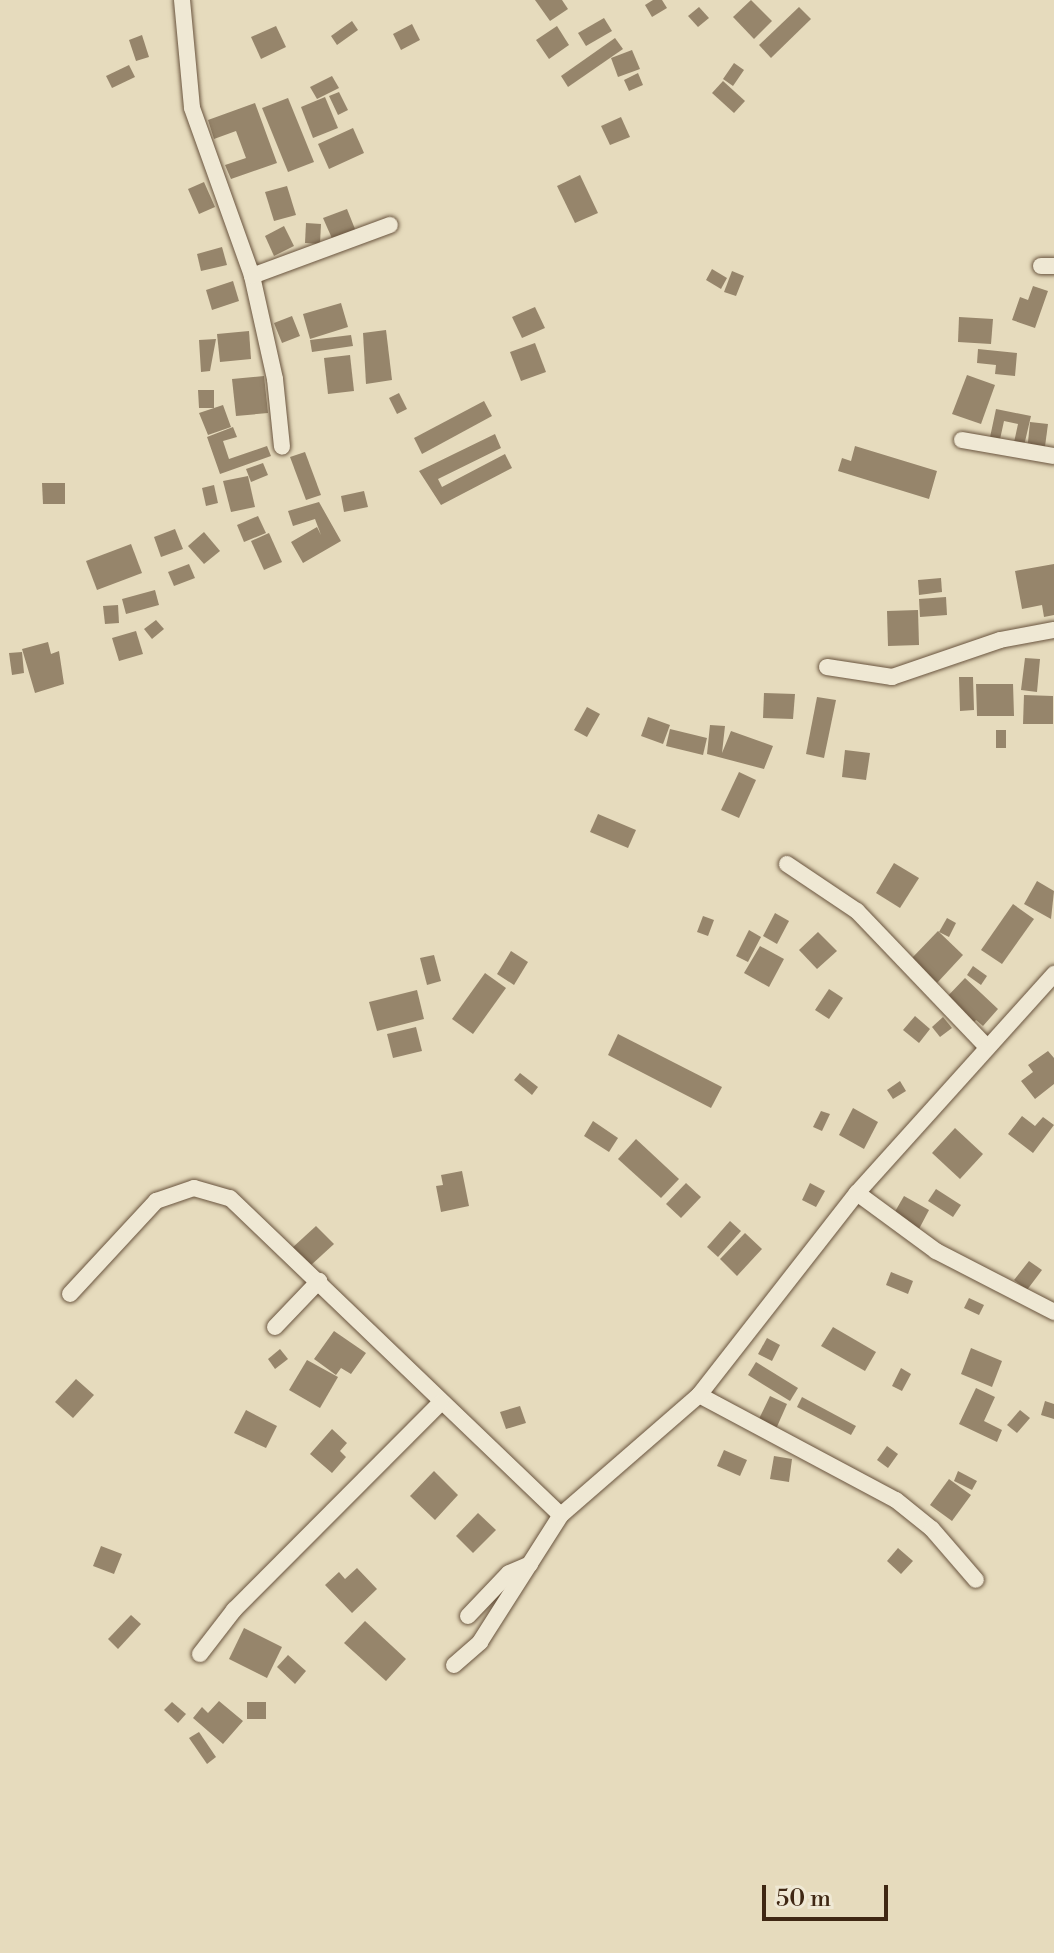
<!DOCTYPE html>
<html>
<head>
<meta charset="utf-8">
<style>
	body { margin:0 }
	#map { position:relative; width:1054px; height:1953px; overflow:hidden; background:#e6dbbd; font-family:"Libre Bodoni",serif }
	div>[style] { position:absolute }
	.building>* { inset:0; background:#96856b }
	.roads { filter:drop-shadow(0 0 2px #69543e) drop-shadow(0 0 2px #69543e) }
	.minor>* { height:16px; margin:-8px; padding:0 8px; transform-origin:8px; border-radius:8px; background:#efe8d4 }
	span { translate:-50% -50%; white-space:nowrap; text-align:center; line-height:1.15; -webkit-text-stroke:6px #efe8d4; paint-order:stroke }
	.scale { position:absolute; left:762px; top:1885px; width:126px; height:36px; box-sizing:border-box; border:4px solid #3f2713; border-top:0; padding-left:10px; font-size:24px; line-height:28px; white-space:nowrap; color:#3f2713; -webkit-text-stroke:6px #efe8d4; paint-order:stroke }
</style>
</head>
<body>
<div id="map">
	<div class="building">
		<div style="clip-path:polygon(535px 0,562px 0,568px 9px,550px 21px)"></div>
		<div style="clip-path:polygon(653px 0,662px 0,667px 8px,652px 17px,645px 5px)"></div>
		<div style="clip-path:polygon(751px 0,772px 21px,754px 39px,733px 17px)"></div>
		<div style="clip-path:polygon(699px 7px,709px 18px,698px 27px,688px 16px)"></div>
		<div style="clip-path:polygon(799px 7px,811px 19px,771px 58px,759px 45px)"></div>
		<div style="clip-path:polygon(604px 18px,612px 31px,586px 46px,578px 33px)"></div>
		<div style="clip-path:polygon(352px 21px,358px 30px,337px 45px,331px 36px)"></div>
		<div style="clip-path:polygon(412px 24px,420px 40px,401px 50px,393px 34px)"></div>
		<div style="clip-path:polygon(276px 26px,286px 47px,261px 59px,251px 37px)"></div>
		<div style="clip-path:polygon(557px 26px,569px 45px,549px 59px,536px 40px)"></div>
		<div style="clip-path:polygon(142px 35px,149px 57px,136px 61px,129px 40px)"></div>
		<div style="clip-path:polygon(615px 38px,623px 49px,568px 87px,561px 76px)"></div>
		<div style="clip-path:polygon(632px 50px,640px 69px,618px 77px,611px 58px)"></div>
		<div style="clip-path:polygon(734px 63px,744px 70px,733px 86px,723px 79px)"></div>
		<div style="clip-path:polygon(129px 65px,135px 77px,112px 88px,106px 76px)"></div>
		<div style="clip-path:polygon(638px 73px,643px 85px,629px 91px,624px 80px)"></div>
		<div style="clip-path:polygon(332px 76px,339px 88px,317px 99px,310px 87px)"></div>
		<div style="clip-path:polygon(723px 81px,745px 101px,734px 113px,712px 93px)"></div>
		<div style="clip-path:polygon(339px 92px,348px 110px,338px 115px,329px 96px)"></div>
		<div style="clip-path:polygon(325px 97px,338px 128px,313px 138px,301px 107px)"></div>
		<div style="clip-path:polygon(288px 98px,314px 162px,288px 172px,262px 108px)"></div>
		<div style="clip-path:polygon(255px 103px,277px 163px,231px 179px,225px 165px,246px 158px,236px 131px,214px 139px,208px 120px)"></div>
		<div style="clip-path:polygon(621px 117px,630px 137px,610px 145px,601px 126px)"></div>
		<div style="clip-path:polygon(353px 128px,364px 153px,329px 169px,318px 144px)"></div>
		<div style="clip-path:polygon(580px 175px,598px 213px,575px 223px,557px 186px)"></div>
		<div style="clip-path:polygon(204px 182px,215px 207px,199px 214px,188px 189px)"></div>
		<div style="clip-path:polygon(287px 186px,296px 215px,274px 221px,265px 192px)"></div>
		<div style="clip-path:polygon(347px 209px,357px 234px,334px 243px,323px 218px)"></div>
		<div style="clip-path:polygon(306px 223px,321px 224px,320px 244px,305px 243px)"></div>
		<div style="clip-path:polygon(284px 226px,294px 246px,274px 256px,265px 236px)"></div>
		<div style="clip-path:polygon(222px 247px,227px 265px,201px 271px,197px 254px)"></div>
		<div style="clip-path:polygon(712px 269px,727px 278px,721px 289px,706px 280px)"></div>
		<div style="clip-path:polygon(732px 271px,744px 276px,736px 296px,724px 292px)"></div>
		<div style="clip-path:polygon(233px 281px,239px 301px,212px 310px,206px 290px)"></div>
		<div style="clip-path:polygon(1033px 286px,1048px 291px,1035px 328px,1012px 320px,1020px 297px,1028px 300px)"></div>
		<div style="clip-path:polygon(341px 303px,348px 327px,310px 339px,303px 314px)"></div>
		<div style="clip-path:polygon(535px 307px,545px 328px,522px 338px,512px 317px)"></div>
		<div style="clip-path:polygon(292px 316px,300px 336px,282px 343px,274px 323px)"></div>
		<div style="clip-path:polygon(959px 317px,993px 319px,991px 344px,958px 342px)"></div>
		<div style="clip-path:polygon(386px 330px,392px 380px,366px 384px,363px 333px)"></div>
		<div style="clip-path:polygon(249px 331px,251px 359px,220px 362px,217px 334px)"></div>
		<div style="clip-path:polygon(351px 335px,353px 346px,312px 352px,310px 340px)"></div>
		<div style="clip-path:polygon(216px 339px,210px 371px,201px 372px,199px 340px)"></div>
		<div style="clip-path:polygon(535px 343px,546px 372px,521px 381px,510px 352px)"></div>
		<div style="clip-path:polygon(978px 349px,1017px 353px,1015px 376px,995px 374px,996px 365px,977px 363px)"></div>
		<div style="clip-path:polygon(350px 355px,354px 391px,328px 394px,324px 358px)"></div>
		<div style="clip-path:polygon(967px 375px,995px 385px,981px 424px,952px 414px)"></div>
		<div style="clip-path:polygon(264px 376px,268px 413px,236px 416px,232px 379px)"></div>
		<div style="clip-path:polygon(198px 390px,214px 390px,214px 408px,223px 405px,231px 427px,208px 435px,199px 413px,214px 408px,199px 408px)"></div>
		<div style="clip-path:polygon(399px 393px,407px 409px,397px 414px,389px 398px)"></div>
		<div style="clip-path:polygon(484px 401px,492px 416px,422px 454px,414px 438px)"></div>
		<div style="clip-path:polygon(996px 409px,1031px 416px,1023px 450px,1013px 447px,1018px 424px,1004px 421px,999px 444px,989px 442px)"></div>
		<div style="clip-path:polygon(1030px 422px,1048px 424px,1044px 454px,1027px 452px)"></div>
		<div style="clip-path:polygon(233px 427px,237px 437px,223px 441px,229px 459px,267px 446px,271px 456px,220px 474px,207px 437px)"></div>
		<div style="clip-path:polygon(495px 434px,501px 448px,438px 479px,442px 487px,505px 454px,512px 468px,441px 505px,419px 471px)"></div>
		<div style="clip-path:polygon(855px 446px,937px 471px,929px 499px,838px 471px,842px 458px,851px 461px)"></div>
		<div style="clip-path:polygon(305px 452px,321px 495px,306px 500px,290px 457px)"></div>
		<div style="clip-path:polygon(263px 463px,268px 475px,251px 482px,246px 469px)"></div>
		<div style="clip-path:polygon(248px 476px,255px 507px,231px 512px,223px 481px)"></div>
		<div style="clip-path:polygon(42px 483px,65px 483px,65px 504px,43px 504px)"></div>
		<div style="clip-path:polygon(214px 485px,218px 503px,206px 506px,202px 488px)"></div>
		<div style="clip-path:polygon(364px 491px,368px 507px,344px 512px,341px 496px)"></div>
		<div style="clip-path:polygon(319px 502px,341px 541px,303px 563px,291px 542px,317px 527px,321px 535px,315px 519px,293px 526px,288px 511px)"></div>
		<div style="clip-path:polygon(258px 516px,266px 533px,244px 542px,237px 525px)"></div>
		<div style="clip-path:polygon(175px 529px,183px 549px,161px 557px,154px 537px)"></div>
		<div style="clip-path:polygon(204px 532px,220px 551px,204px 564px,188px 546px)"></div>
		<div style="clip-path:polygon(269px 533px,282px 562px,264px 570px,251px 541px)"></div>
		<div style="clip-path:polygon(131px 544px,142px 573px,97px 590px,86px 561px)"></div>
		<div style="clip-path:polygon(189px 564px,195px 578px,174px 586px,168px 572px)"></div>
		<div style="clip-path:polygon(1054px 564px,1054px 615px,1044px 617px,1042px 605px,1022px 609px,1015px 571px)"></div>
		<div style="clip-path:polygon(941px 578px,942px 592px,919px 595px,918px 580px)"></div>
		<div style="clip-path:polygon(155px 590px,159px 605px,126px 614px,122px 599px)"></div>
		<div style="clip-path:polygon(946px 597px,947px 615px,920px 617px,919px 599px)"></div>
		<div style="clip-path:polygon(118px 605px,119px 623px,105px 624px,103px 606px)"></div>
		<div style="clip-path:polygon(918px 610px,919px 645px,888px 646px,887px 611px)"></div>
		<div style="clip-path:polygon(156px 620px,164px 629px,152px 639px,144px 629px)"></div>
		<div style="clip-path:polygon(136px 631px,143px 654px,119px 661px,112px 638px)"></div>
		<div style="clip-path:polygon(48px 642px,51px 654px,59px 651px,64px 684px,35px 693px,22px 649px)"></div>
		<div style="clip-path:polygon(22px 652px,24px 673px,12px 675px,9px 653px)"></div>
		<div style="clip-path:polygon(1025px 658px,1040px 659px,1037px 692px,1021px 690px)"></div>
		<div style="clip-path:polygon(959px 677px,973px 677px,974px 710px,960px 711px)"></div>
		<div style="clip-path:polygon(976px 684px,1013px 684px,1014px 716px,977px 716px)"></div>
		<div style="clip-path:polygon(764px 693px,795px 694px,793px 719px,763px 718px)"></div>
		<div style="clip-path:polygon(1024px 695px,1053px 696px,1053px 724px,1023px 724px)"></div>
		<div style="clip-path:polygon(817px 697px,836px 700px,824px 758px,806px 754px)"></div>
		<div style="clip-path:polygon(587px 707px,600px 714px,587px 737px,574px 730px)"></div>
		<div style="clip-path:polygon(648px 717px,670px 725px,663px 744px,641px 736px)"></div>
		<div style="clip-path:polygon(710px 725px,725px 726px,722px 753px,731px 731px,773px 746px,764px 769px,707px 754px)"></div>
		<div style="clip-path:polygon(670px 729px,707px 738px,703px 755px,666px 746px)"></div>
		<div style="clip-path:polygon(996px 730px,1006px 730px,1006px 748px,996px 748px)"></div>
		<div style="clip-path:polygon(845px 750px,870px 753px,866px 780px,842px 777px)"></div>
		<div style="clip-path:polygon(739px 772px,756px 780px,739px 818px,721px 810px)"></div>
		<div style="clip-path:polygon(598px 814px,636px 830px,628px 848px,590px 832px)"></div>
		<div style="clip-path:polygon(894px 863px,919px 878px,900px 908px,876px 893px)"></div>
		<div style="clip-path:polygon(1037px 881px,1054px 891px,1051px 919px,1024px 904px)"></div>
		<div style="clip-path:polygon(1013px 904px,1034px 919px,1002px 964px,981px 950px)"></div>
		<div style="clip-path:polygon(775px 913px,789px 921px,777px 944px,763px 936px)"></div>
		<div style="clip-path:polygon(703px 916px,714px 920px,708px 936px,697px 932px)"></div>
		<div style="clip-path:polygon(947px 918px,956px 923px,949px 937px,939px 932px)"></div>
		<div style="clip-path:polygon(749px 930px,761px 937px,748px 962px,736px 956px)"></div>
		<div style="clip-path:polygon(938px 931px,963px 955px,937px 983px,911px 959px)"></div>
		<div style="clip-path:polygon(818px 932px,837px 951px,817px 969px,799px 950px)"></div>
		<div style="clip-path:polygon(760px 946px,784px 959px,769px 987px,744px 973px)"></div>
		<div style="clip-path:polygon(511px 951px,528px 962px,514px 985px,497px 974px)"></div>
		<div style="clip-path:polygon(434px 955px,441px 981px,427px 985px,420px 958px)"></div>
		<div style="clip-path:polygon(973px 966px,987px 976px,981px 985px,967px 975px)"></div>
		<div style="clip-path:polygon(485px 973px,506px 988px,473px 1034px,452px 1019px)"></div>
		<div style="clip-path:polygon(965px 978px,998px 1009px,983px 1026px,976px 1020px,971px 1025px,944px 1000px)"></div>
		<div style="clip-path:polygon(829px 989px,843px 998px,829px 1019px,815px 1010px)"></div>
		<div style="clip-path:polygon(417px 990px,424px 1019px,377px 1031px,369px 1002px)"></div>
		<div style="clip-path:polygon(915px 1016px,930px 1029px,919px 1043px,903px 1030px)"></div>
		<div style="clip-path:polygon(943px 1017px,952px 1028px,940px 1037px,932px 1027px)"></div>
		<div style="clip-path:polygon(416px 1027px,422px 1051px,393px 1058px,387px 1034px)"></div>
		<div style="clip-path:polygon(618px 1034px,722px 1087px,711px 1108px,608px 1055px)"></div>
		<div style="clip-path:polygon(1048px 1051px,1054px 1058px,1054px 1084px,1035px 1099px,1021px 1081px,1033px 1072px,1028px 1065px)"></div>
		<div style="clip-path:polygon(520px 1073px,538px 1087px,532px 1095px,514px 1080px)"></div>
		<div style="clip-path:polygon(900px 1081px,906px 1091px,893px 1099px,887px 1090px)"></div>
		<div style="clip-path:polygon(853px 1108px,878px 1122px,864px 1149px,839px 1135px)"></div>
		<div style="clip-path:polygon(821px 1111px,830px 1114px,822px 1131px,813px 1127px)"></div>
		<div style="clip-path:polygon(1022px 1116px,1035px 1126px,1043px 1117px,1054px 1125px,1033px 1153px,1008px 1134px)"></div>
		<div style="clip-path:polygon(593px 1121px,618px 1138px,609px 1152px,584px 1136px)"></div>
		<div style="clip-path:polygon(955px 1128px,983px 1154px,960px 1179px,932px 1153px)"></div>
		<div style="clip-path:polygon(636px 1139px,679px 1179px,661px 1198px,618px 1159px)"></div>
		<div style="clip-path:polygon(462px 1171px,469px 1206px,441px 1212px,436px 1186px,443px 1185px,441px 1175px)"></div>
		<div style="clip-path:polygon(686px 1183px,701px 1197px,681px 1218px,666px 1204px)"></div>
		<div style="clip-path:polygon(810px 1183px,825px 1191px,816px 1207px,802px 1200px)"></div>
		<div style="clip-path:polygon(936px 1189px,961px 1205px,953px 1217px,928px 1201px)"></div>
		<div style="clip-path:polygon(904px 1196px,929px 1210px,919px 1229px,893px 1215px)"></div>
		<div style="clip-path:polygon(730px 1221px,741px 1231px,718px 1257px,707px 1247px)"></div>
		<div style="clip-path:polygon(316px 1226px,334px 1244px,310px 1266px,292px 1248px)"></div>
		<div style="clip-path:polygon(745px 1233px,762px 1249px,737px 1276px,720px 1259px)"></div>
		<div style="clip-path:polygon(1029px 1261px,1042px 1270px,1027px 1290px,1014px 1280px)"></div>
		<div style="clip-path:polygon(891px 1272px,913px 1281px,908px 1294px,886px 1285px)"></div>
		<div style="clip-path:polygon(969px 1298px,984px 1305px,979px 1315px,964px 1308px)"></div>
		<div style="clip-path:polygon(833px 1327px,876px 1352px,865px 1371px,821px 1346px)"></div>
		<div style="clip-path:polygon(334px 1331px,366px 1353px,351px 1374px,341px 1368px,336px 1375px,314px 1359px)"></div>
		<div style="clip-path:polygon(767px 1338px,780px 1345px,772px 1361px,758px 1354px)"></div>
		<div style="clip-path:polygon(971px 1348px,1002px 1361px,992px 1387px,961px 1374px)"></div>
		<div style="clip-path:polygon(280px 1349px,288px 1359px,275px 1369px,268px 1359px)"></div>
		<div style="clip-path:polygon(307px 1360px,338px 1377px,320px 1408px,289px 1390px)"></div>
		<div style="clip-path:polygon(756px 1362px,798px 1388px,790px 1401px,748px 1375px)"></div>
		<div style="clip-path:polygon(901px 1368px,911px 1374px,902px 1391px,892px 1386px)"></div>
		<div style="clip-path:polygon(76px 1379px,94px 1395px,73px 1418px,55px 1402px)"></div>
		<div style="clip-path:polygon(976px 1388px,995px 1397px,984px 1421px,1002px 1430px,997px 1442px,959px 1424px)"></div>
		<div style="clip-path:polygon(770px 1396px,787px 1404px,776px 1429px,758px 1421px)"></div>
		<div style="clip-path:polygon(802px 1397px,856px 1426px,851px 1435px,797px 1407px)"></div>
		<div style="clip-path:polygon(1045px 1401px,1054px 1404px,1054px 1419px,1041px 1415px)"></div>
		<div style="clip-path:polygon(520px 1406px,526px 1423px,506px 1429px,500px 1412px)"></div>
		<div style="clip-path:polygon(246px 1410px,277px 1426px,266px 1448px,234px 1433px)"></div>
		<div style="clip-path:polygon(1020px 1410px,1030px 1418px,1017px 1433px,1007px 1425px)"></div>
		<div style="clip-path:polygon(332px 1429px,347px 1443px,340px 1451px,346px 1457px,332px 1473px,310px 1454px)"></div>
		<div style="clip-path:polygon(887px 1446px,898px 1454px,888px 1468px,877px 1460px)"></div>
		<div style="clip-path:polygon(724px 1450px,747px 1460px,740px 1476px,717px 1466px)"></div>
		<div style="clip-path:polygon(774px 1456px,792px 1459px,789px 1482px,770px 1479px)"></div>
		<div style="clip-path:polygon(434px 1471px,458px 1495px,435px 1520px,410px 1496px)"></div>
		<div style="clip-path:polygon(958px 1471px,977px 1481px,972px 1490px,954px 1481px)"></div>
		<div style="clip-path:polygon(949px 1479px,971px 1495px,952px 1521px,930px 1505px)"></div>
		<div style="clip-path:polygon(478px 1513px,496px 1530px,473px 1553px,456px 1536px)"></div>
		<div style="clip-path:polygon(101px 1546px,122px 1554px,114px 1574px,93px 1566px)"></div>
		<div style="clip-path:polygon(898px 1548px,913px 1561px,901px 1574px,887px 1561px)"></div>
		<div style="clip-path:polygon(357px 1568px,377px 1589px,352px 1613px,325px 1585px,339px 1572px,345px 1579px)"></div>
		<div style="clip-path:polygon(131px 1615px,141px 1624px,118px 1649px,108px 1639px)"></div>
		<div style="clip-path:polygon(365px 1621px,406px 1659px,386px 1681px,344px 1643px)"></div>
		<div style="clip-path:polygon(244px 1628px,282px 1647px,267px 1678px,229px 1659px)"></div>
		<div style="clip-path:polygon(288px 1655px,306px 1671px,295px 1684px,277px 1667px)"></div>
		<div style="clip-path:polygon(219px 1701px,243px 1721px,223px 1744px,193px 1718px,202px 1707px,208px 1713px)"></div>
		<div style="clip-path:polygon(172px 1702px,186px 1714px,178px 1723px,164px 1710px)"></div>
		<div style="clip-path:polygon(247px 1702px,266px 1702px,266px 1719px,247px 1719px)"></div>
		<div style="clip-path:polygon(199px 1732px,216px 1757px,207px 1764px,189px 1738px)"></div>
	</div>
	<div class="roads">
		<div class="minor">
			<div style="left:182px;top:0;width:108px;rotate:84.7deg"></div>
			<div style="left:192px;top:108px;width:178px;rotate:70.3deg"></div>
			<div style="left:252px;top:276px;width:106px;rotate:77.4deg"></div>
			<div style="left:275px;top:379px;width:68px;rotate:84.1deg"></div>
			<div style="left:1041px;top:266px;width:13px"></div>
			<div style="left:252px;top:276px;width:147px;rotate:-20.3deg"></div>
			<div style="left:962px;top:440px;width:93px;rotate:9.9deg"></div>
			<div style="left:827px;top:667px;width:66px;rotate:8.7deg"></div>
			<div style="left:892px;top:677px;width:114px;rotate:-18.9deg"></div>
			<div style="left:1000px;top:640px;width:55px;rotate:-10.5deg"></div>
			<div style="left:787px;top:864px;width:84px;rotate:33.9deg"></div>
			<div style="left:857px;top:911px;width:188px;rotate:46.3deg"></div>
			<div style="left:857px;top:1193px;width:98px;rotate:36.3deg"></div>
			<div style="left:936px;top:1251px;width:133px;rotate:27.3deg"></div>
			<div style="left:70px;top:1294px;width:127px;rotate:-47.2deg"></div>
			<div style="left:156px;top:1201px;width:40px;rotate:-18.9deg"></div>
			<div style="left:194px;top:1188px;width:37px;rotate:16deg"></div>
			<div style="left:230px;top:1198px;width:458px;rotate:43.8deg"></div>
			<div style="left:275px;top:1327px;width:64px;rotate:-46.3deg"></div>
			<div style="left:699px;top:1395px;width:223px;rotate:28.1deg"></div>
			<div style="left:896px;top:1500px;width:46px;rotate:38.9deg"></div>
			<div style="left:932px;top:1529px;width:67px;rotate:49.2deg"></div>
			<div style="left:468px;top:1616px;width:59px;rotate:-46.4deg"></div>
			<div style="left:509px;top:1573px;width:23px;rotate:-23deg"></div>
			<div style="left:200px;top:1654px;width:56px;rotate:-52.3deg"></div>
			<div style="left:234px;top:1610px;width:292px;rotate:-45.1deg"></div>
			<div style="left:454px;top:1665px;width:35px;rotate:-41deg"></div>
			<div style="left:480px;top:1642px;width:151px;rotate:-57.5deg"></div>
			<div style="left:561px;top:1515px;width:183px;rotate:-41deg"></div>
			<div style="left:699px;top:1395px;width:256px;rotate:-52deg"></div>
			<div style="left:857px;top:1193px;width:295px;rotate:-48deg"></div>
		</div>
	</div>
	<div class="scale">50 m</div>
</div>
</body>
</html>
